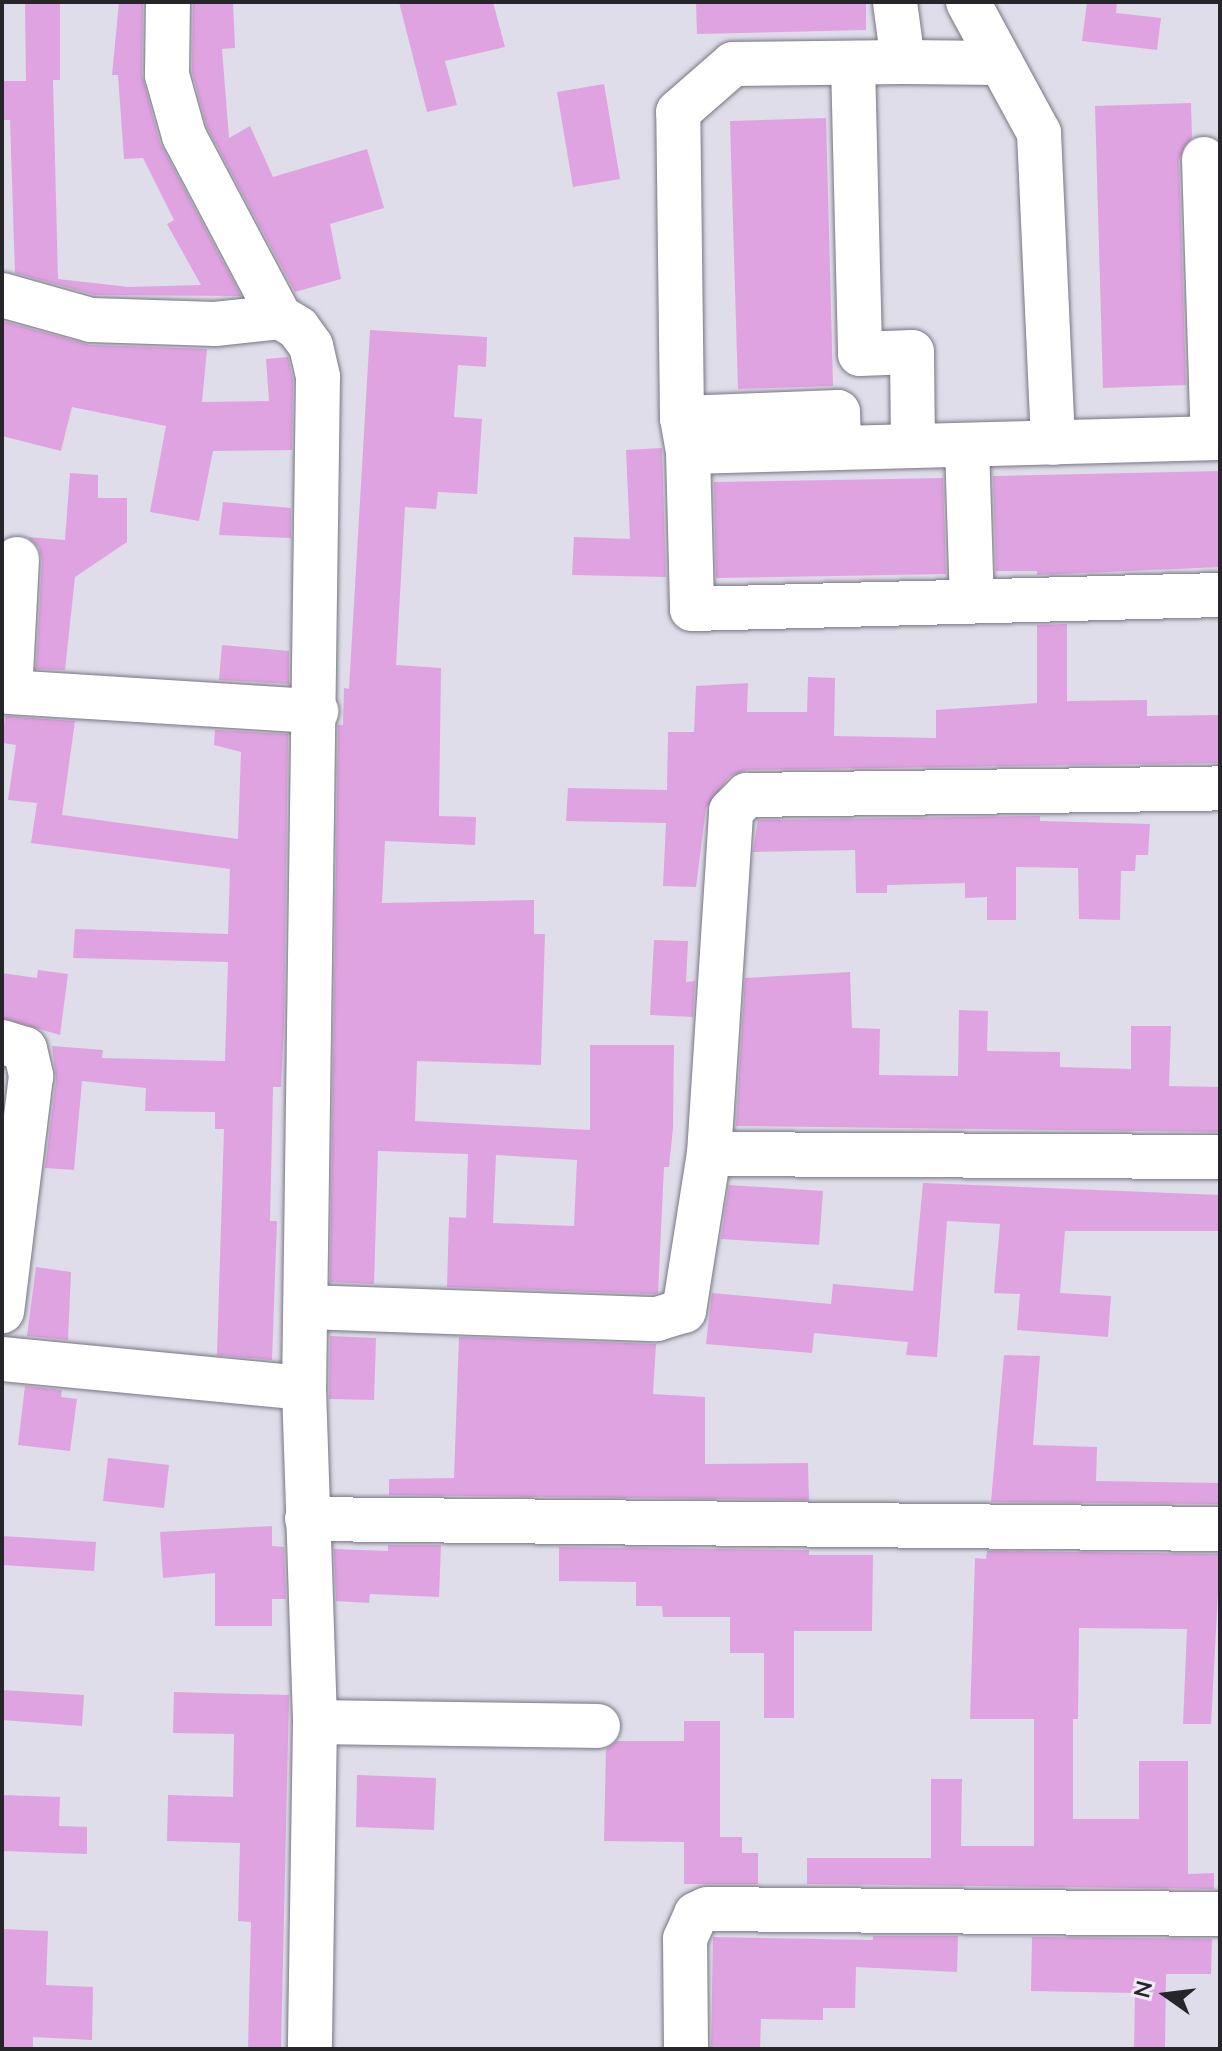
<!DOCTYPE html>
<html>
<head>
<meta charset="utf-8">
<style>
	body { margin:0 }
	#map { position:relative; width:1222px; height:2051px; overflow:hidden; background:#dedde9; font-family:Mulish,sans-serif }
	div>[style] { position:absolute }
	.building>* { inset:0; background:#e0a3e1 }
	.roads { filter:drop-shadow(0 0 2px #777681) drop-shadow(0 0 2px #777681) }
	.minor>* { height:44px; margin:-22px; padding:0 22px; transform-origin:22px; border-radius:22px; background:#fff }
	span { translate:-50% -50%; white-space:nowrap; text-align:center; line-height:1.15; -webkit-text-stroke:8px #ecebf7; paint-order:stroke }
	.frame { position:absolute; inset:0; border:4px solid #26262a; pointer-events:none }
	.north { position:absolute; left:1126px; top:1955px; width:80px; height:80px; -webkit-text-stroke:6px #ecebf7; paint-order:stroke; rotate:284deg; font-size:22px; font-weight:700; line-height:32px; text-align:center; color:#26262a }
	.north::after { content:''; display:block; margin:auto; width:28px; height:36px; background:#26262a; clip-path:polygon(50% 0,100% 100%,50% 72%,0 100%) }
</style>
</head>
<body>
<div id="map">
	<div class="building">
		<div style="clip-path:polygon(25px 2px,60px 2px,60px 80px,53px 80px,58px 279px,129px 287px,201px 285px,167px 224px,174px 220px,143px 158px,124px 159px,118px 75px,112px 75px,119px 2px,143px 2px,142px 75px,160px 143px,241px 296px,95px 295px,15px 273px,10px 120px,2px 120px,2px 81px,26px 81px)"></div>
		<div style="clip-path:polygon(193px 2px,233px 2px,235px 48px,222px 49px,229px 138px,250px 126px,273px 177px,367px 149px,384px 208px,330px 224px,341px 279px,295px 292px,207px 127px,192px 72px)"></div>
		<div style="clip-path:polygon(399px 2px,493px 2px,505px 47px,445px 61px,457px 105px,427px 112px)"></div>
		<div style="clip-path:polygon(696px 2px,866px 2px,866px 30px,697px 34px)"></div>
		<div style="clip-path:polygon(1087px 2px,1117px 2px,1116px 13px,1161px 18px,1157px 50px,1082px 41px)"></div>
		<div style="clip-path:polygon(604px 84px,620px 179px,573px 187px,557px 92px)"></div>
		<div style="clip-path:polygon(1191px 103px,1192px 137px,1179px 160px,1186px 385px,1103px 388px,1095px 106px)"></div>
		<div style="clip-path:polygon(826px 118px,833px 386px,738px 389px,730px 121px)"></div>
		<div style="clip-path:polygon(2px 321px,90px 345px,207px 349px,202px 402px,269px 401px,266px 359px,288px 357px,293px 380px,292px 450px,213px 451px,199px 521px,150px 512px,166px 426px,72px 407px,61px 451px,2px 436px)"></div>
		<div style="clip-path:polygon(evenodd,370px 330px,487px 337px,486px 367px,458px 365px,454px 417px,482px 419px,477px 494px,438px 492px,436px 509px,405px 507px,396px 665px,441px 668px,439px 816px,476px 817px,475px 845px,385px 841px,382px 903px,534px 900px,534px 934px,545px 934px,541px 1065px,417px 1061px,415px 1121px,590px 1130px,590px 1045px,674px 1045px,673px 1128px,669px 1167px,664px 1167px,658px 1293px,654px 1294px,447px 1287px,449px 1217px,466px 1218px,468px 1154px,378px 1151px,374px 1284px,330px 1282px,338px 725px,343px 725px,344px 688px,349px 689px,370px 330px,496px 1155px,577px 1160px,574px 1226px,493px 1223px,496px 1155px)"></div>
		<div style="clip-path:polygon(662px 448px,666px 577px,572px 575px,574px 537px,630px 539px,626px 450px)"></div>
		<div style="clip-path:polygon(1220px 471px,1220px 567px,1037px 575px,1037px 571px,996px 571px,993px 476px)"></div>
		<div style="clip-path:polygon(70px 473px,98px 475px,98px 498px,127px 498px,127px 542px,75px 577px,65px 670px,36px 669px,42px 560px,39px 547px,28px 537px,65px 540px)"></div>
		<div style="clip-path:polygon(943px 478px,946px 574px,716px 578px,714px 482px)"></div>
		<div style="clip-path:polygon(223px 502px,291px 508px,291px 538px,219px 535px)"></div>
		<div style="clip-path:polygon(1067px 624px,1067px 701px,1147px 700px,1147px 716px,1220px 715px,1220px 763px,746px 770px,729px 777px,706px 808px,696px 887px,663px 886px,666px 823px,566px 821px,568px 788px,667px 790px,668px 732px,694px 732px,696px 686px,748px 683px,747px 712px,807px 712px,808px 677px,835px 678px,834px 736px,936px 738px,936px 710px,1037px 703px,1037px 625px)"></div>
		<div style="clip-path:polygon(222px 645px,289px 651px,289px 684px,219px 680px)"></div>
		<div style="clip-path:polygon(5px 716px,75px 721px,62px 815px,238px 839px,241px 752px,214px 745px,215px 730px,288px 734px,284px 1026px,281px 1087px,273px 1087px,270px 1221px,277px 1221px,272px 1360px,217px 1355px,224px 1129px,215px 1129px,215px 1112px,145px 1111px,146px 1088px,82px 1081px,74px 1170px,45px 1168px,56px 1079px,52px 1046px,103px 1050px,102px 1058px,225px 1061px,228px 962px,73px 958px,75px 929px,228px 934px,230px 869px,31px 843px,37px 803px,8px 800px,16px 745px,2px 743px)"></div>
		<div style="clip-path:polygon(1040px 816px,1040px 821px,1150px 824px,1148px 855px,1136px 855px,1135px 871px,1121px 871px,1120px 920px,1079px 919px,1078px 868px,1016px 867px,1016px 920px,987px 920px,987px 897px,965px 898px,965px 883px,887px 885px,887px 893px,856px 893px,855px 850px,753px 852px,758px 820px)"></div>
		<div style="clip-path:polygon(654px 940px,688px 941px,686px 982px,695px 981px,693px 1017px,650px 1015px)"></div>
		<div style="clip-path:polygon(38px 970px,68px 974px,60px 1035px,2px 1018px,2px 973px,37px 978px)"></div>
		<div style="clip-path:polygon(850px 972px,852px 1028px,880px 1029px,879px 1075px,958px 1076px,959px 1010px,988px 1011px,987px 1051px,1060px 1052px,1060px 1067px,1131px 1069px,1131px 1026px,1171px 1026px,1169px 1086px,1220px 1087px,1220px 1132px,736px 1126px,745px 978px)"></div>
		<div style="clip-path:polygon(923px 1183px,1220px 1195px,1220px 1231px,1065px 1231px,1060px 1293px,1111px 1296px,1108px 1337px,1017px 1330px,1020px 1294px,994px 1293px,1000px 1224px,947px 1221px,937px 1357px,906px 1355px,908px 1342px,814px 1333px,812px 1353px,706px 1344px,712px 1293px,831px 1304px,833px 1284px,913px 1291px)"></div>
		<div style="clip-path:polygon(729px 1185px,823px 1191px,819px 1245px,721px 1239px)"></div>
		<div style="clip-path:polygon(36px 1267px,71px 1272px,68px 1340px,27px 1336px)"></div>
		<div style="clip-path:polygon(330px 1336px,376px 1338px,374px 1400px,329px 1399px)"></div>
		<div style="clip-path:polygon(459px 1337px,656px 1344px,653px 1394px,705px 1397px,705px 1464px,808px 1463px,809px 1500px,389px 1495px,389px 1479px,454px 1478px)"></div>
		<div style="clip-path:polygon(1004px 1355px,1040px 1356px,1033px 1445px,1097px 1447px,1096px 1481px,1220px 1483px,1220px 1504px,991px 1502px)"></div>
		<div style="clip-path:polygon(25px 1386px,62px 1390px,61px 1397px,77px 1399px,70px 1451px,18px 1445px)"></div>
		<div style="clip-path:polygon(108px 1458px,169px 1465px,164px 1508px,103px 1501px)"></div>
		<div style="clip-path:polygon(272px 1526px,272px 1546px,284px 1547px,286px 1599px,272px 1599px,272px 1626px,215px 1626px,215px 1573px,163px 1578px,160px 1532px)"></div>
		<div style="clip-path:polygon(2px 1536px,96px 1542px,94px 1571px,2px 1565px)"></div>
		<div style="clip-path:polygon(388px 1545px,441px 1545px,439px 1597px,370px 1594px,369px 1603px,336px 1601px,334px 1549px,388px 1551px)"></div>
		<div style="clip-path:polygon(559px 1547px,809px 1550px,809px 1555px,873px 1555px,872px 1631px,794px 1631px,794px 1718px,764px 1718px,764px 1653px,730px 1653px,730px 1617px,663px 1617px,662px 1606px,636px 1606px,636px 1582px,559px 1581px)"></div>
		<div style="clip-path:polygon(987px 1551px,1220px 1554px,1211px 1724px,1183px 1724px,1187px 1629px,1079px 1628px,1078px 1719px,1073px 1719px,1073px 1819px,1139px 1819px,1139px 1761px,1188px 1761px,1188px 1874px,1214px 1873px,1214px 1889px,807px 1884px,807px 1858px,931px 1858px,931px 1779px,962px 1779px,961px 1846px,1034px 1846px,1034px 1719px,970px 1719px,975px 1558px,986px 1559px)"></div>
		<div style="clip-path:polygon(2px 1690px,84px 1695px,82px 1726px,2px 1720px)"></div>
		<div style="clip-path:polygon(174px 1692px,289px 1695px,281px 2049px,248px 2049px,251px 1922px,238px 1921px,240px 1843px,167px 1841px,168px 1795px,233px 1797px,234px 1734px,173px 1733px)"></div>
		<div style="clip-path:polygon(684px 1721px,720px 1721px,720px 1837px,742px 1837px,742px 1853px,758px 1853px,758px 1884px,684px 1884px,684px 1842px,604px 1841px,606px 1749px,617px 1741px,684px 1741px)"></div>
		<div style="clip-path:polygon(357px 1775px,436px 1778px,434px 1830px,356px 1827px)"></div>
		<div style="clip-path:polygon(2px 1795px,60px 1797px,59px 1826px,87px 1827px,87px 1854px,2px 1851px)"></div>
		<div style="clip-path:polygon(2px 1929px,48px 1931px,46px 1985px,93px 1987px,92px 2040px,33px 2037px,33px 2049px,2px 2049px)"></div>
		<div style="clip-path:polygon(873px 1936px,958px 1936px,957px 1972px,856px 1967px,855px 2008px,823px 2008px,823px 2020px,761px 2019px,760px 2049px,711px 2049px,713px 1937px,873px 1940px)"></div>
		<div style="clip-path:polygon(1032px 1937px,1212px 1939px,1211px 1974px,1166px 1974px,1165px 2049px,1134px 2049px,1135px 1993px,1031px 1991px)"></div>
	</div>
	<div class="roads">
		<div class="minor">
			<div style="left:168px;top:2px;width:73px;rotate:90.8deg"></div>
			<div style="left:167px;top:75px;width:63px;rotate:74.4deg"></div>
			<div style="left:184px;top:136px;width:205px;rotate:62.1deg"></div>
			<div style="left:280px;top:317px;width:21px;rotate:31deg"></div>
			<div style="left:298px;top:328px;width:22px;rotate:54deg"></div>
			<div style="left:311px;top:346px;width:32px;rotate:77deg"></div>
			<div style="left:318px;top:377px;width:1011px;rotate:90.79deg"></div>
			<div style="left:304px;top:1388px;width:334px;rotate:88.1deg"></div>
			<div style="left:315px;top:1722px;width:327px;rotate:90.9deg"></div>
			<div style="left:968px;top:2px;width:69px;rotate:61.6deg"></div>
			<div style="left:903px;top:62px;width:98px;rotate:0.6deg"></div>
			<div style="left:1001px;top:63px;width:80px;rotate:61.5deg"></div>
			<div style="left:1039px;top:133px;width:310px;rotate:87.4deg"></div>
			<div style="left:853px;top:63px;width:291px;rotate:88.6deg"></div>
			<div style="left:860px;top:354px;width:52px;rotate:-2.2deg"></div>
			<div style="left:912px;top:352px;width:94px;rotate:89.4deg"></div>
			<div style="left:1204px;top:159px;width:279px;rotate:88.2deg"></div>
			<div style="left:2px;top:295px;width:92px;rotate:15.7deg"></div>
			<div style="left:91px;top:320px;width:124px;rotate:1.8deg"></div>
			<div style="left:215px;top:324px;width:65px;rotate:-6.1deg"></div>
			<div style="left:682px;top:418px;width:156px;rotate:-2.2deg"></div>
			<div style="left:838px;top:412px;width:36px;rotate:88deg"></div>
			<div style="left:1220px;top:438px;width:532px;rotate:178.49deg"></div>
			<div style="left:688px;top:452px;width:157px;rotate:88.5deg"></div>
			<div style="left:692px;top:609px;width:528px;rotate:-1.52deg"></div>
			<div style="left:967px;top:446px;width:155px;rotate:88.2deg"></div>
			<div style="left:688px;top:452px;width:35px;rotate:-100deg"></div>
			<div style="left:682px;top:418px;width:306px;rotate:-90.7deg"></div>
			<div style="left:678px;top:112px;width:73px;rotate:-41.1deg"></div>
			<div style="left:733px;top:64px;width:170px;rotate:-0.7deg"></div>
			<div style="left:903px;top:62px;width:61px;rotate:-97.6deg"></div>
			<div style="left:17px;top:559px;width:133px;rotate:93deg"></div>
			<div style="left:10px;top:692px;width:307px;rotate:3.6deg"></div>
			<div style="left:2px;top:1042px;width:24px;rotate:17deg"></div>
			<div style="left:25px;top:1049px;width:28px;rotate:77deg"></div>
			<div style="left:31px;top:1076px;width:237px;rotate:97deg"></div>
			<div style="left:709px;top:1154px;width:511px;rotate:0.34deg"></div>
			<div style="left:306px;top:1307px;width:351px;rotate:2deg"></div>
			<div style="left:657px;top:1319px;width:28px;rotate:-17deg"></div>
			<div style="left:684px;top:1311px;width:159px;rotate:-81deg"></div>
			<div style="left:709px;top:1154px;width:344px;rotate:-86.3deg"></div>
			<div style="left:731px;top:811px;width:23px;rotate:-45deg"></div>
			<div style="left:747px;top:795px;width:473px;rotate:-0.8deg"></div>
			<div style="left:2px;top:1359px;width:303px;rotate:5.5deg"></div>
			<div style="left:307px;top:1519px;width:913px;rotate:0.63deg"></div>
			<div style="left:315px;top:1722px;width:283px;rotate:0.8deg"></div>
			<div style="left:686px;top:2049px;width:110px;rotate:-90.5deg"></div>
			<div style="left:685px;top:1939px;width:27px;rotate:-66deg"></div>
			<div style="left:696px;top:1914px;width:12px;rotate:-24deg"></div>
			<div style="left:707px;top:1909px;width:513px;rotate:0.56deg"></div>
		</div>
	</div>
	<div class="frame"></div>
	<div class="north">N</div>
</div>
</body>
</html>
